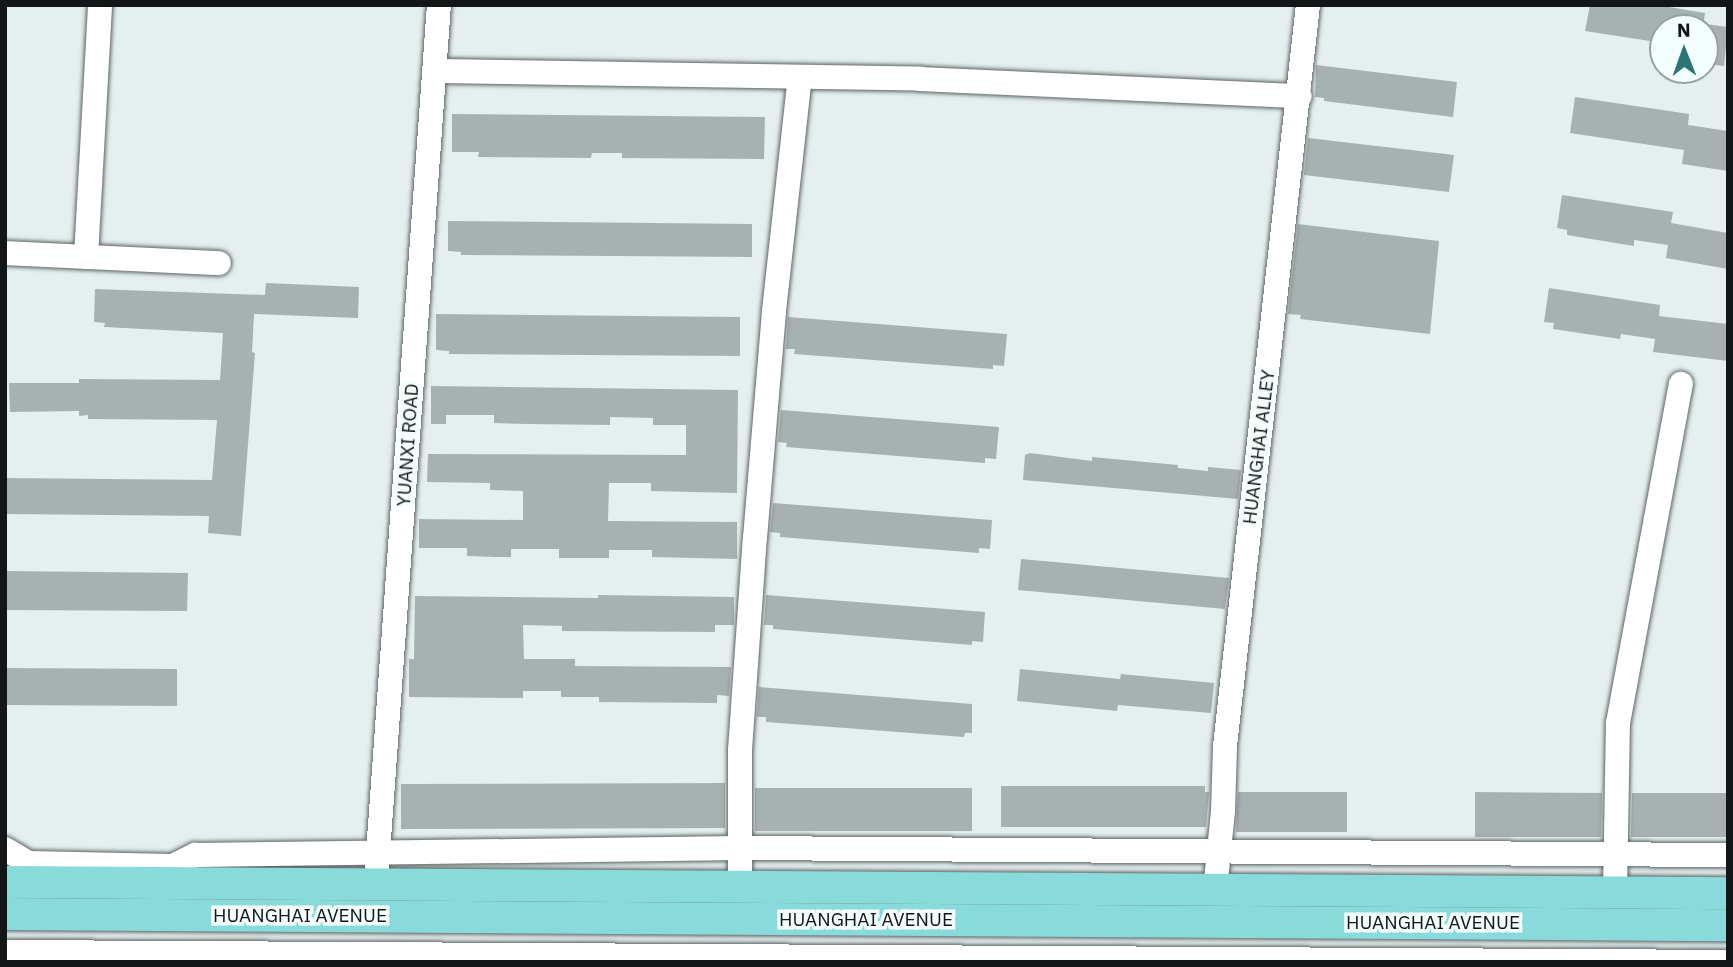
<!DOCTYPE html>
<html>
<head>
<meta charset="utf-8">
<style>
	body { margin:0 }
	#map { position:relative; width:1733px; height:967px; overflow:hidden; background:#e6efef; font-family:"IBM Plex Sans",sans-serif }
	div>[style] { position:absolute }
	.building>* { inset:0; background:#a8b1b1 }
	.roads { filter:drop-shadow(0 0 2px #5c6464) drop-shadow(0 0 2px #5c6464) }
	.minor>* { height:24px; margin:-12px; padding:0 12px; transform-origin:12px; border-radius:12px; background:#fff }
	.major>* { height:32px; margin:-16px; padding:0 16px; transform-origin:16px; border-radius:16px; background:#88dbda }
	span { translate:-50% -50%; white-space:nowrap; text-align:center; line-height:1.15; -webkit-text-stroke:7px #f3fdfc; paint-order:stroke }
	.street-label { font-size:19px; color:#121616 }
	.frame { position:absolute; inset:0; border:7px solid #121616; pointer-events:none }
	.north { position:absolute; left:1649px; top:14px; width:70px; height:70px; box-sizing:border-box; background:#f3fdfc; border:2px solid #99a1a0; border-radius:50%; rotate:359deg; font-size:19px; font-weight:700; line-height:28px; text-align:center; color:#121616 }
	.north::after { content:''; display:block; margin:auto; width:24px; height:32px; background:#2b7574; clip-path:polygon(50% 0,100% 100%,50% 72%,0 100%) }
</style>
</head>
<body>
<div id="map">
	<div class="building">
		<div style="clip-path:polygon(1590px 5px,1657px 5px,1705px 13px,1703px 28px,1663px 28px,1663px 43px,1585px 31px)"></div>
		<div style="clip-path:polygon(1705px 24px,1728px 27px,1724px 66px,1705px 64px)"></div>
		<div style="clip-path:polygon(1316px 65px,1457px 82px,1453px 117px,1324px 101px,1324px 98px,1315px 97px)"></div>
		<div style="clip-path:polygon(1575px 97px,1689px 114px,1688px 125px,1728px 131px,1728px 171px,1682px 164px,1684px 150px,1570px 133px)"></div>
		<div style="clip-path:polygon(452px 114px,765px 117px,764px 159px,622px 158px,622px 153px,592px 153px,591px 158px,478px 157px,479px 152px,452px 152px)"></div>
		<div style="clip-path:polygon(1308px 138px,1454px 155px,1449px 192px,1304px 175px)"></div>
		<div style="clip-path:polygon(1562px 195px,1673px 212px,1671px 223px,1728px 233px,1728px 269px,1666px 258px,1668px 245px,1634px 240px,1634px 246px,1567px 235px,1567px 230px,1557px 228px)"></div>
		<div style="clip-path:polygon(448px 221px,752px 224px,752px 257px,461px 255px,461px 252px,448px 251px)"></div>
		<div style="clip-path:polygon(1298px 224px,1439px 241px,1430px 334px,1300px 319px,1301px 315px,1288px 314px)"></div>
		<div style="clip-path:polygon(266px 283px,359px 287px,358px 318px,254px 314px,252px 352px,255px 353px,241px 536px,208px 533px,209px 516px,5px 514px,5px 478px,212px 480px,217px 420px,88px 419px,88px 415px,79px 416px,79px 411px,10px 412px,9px 383px,79px 383px,79px 379px,220px 380px,223px 333px,104px 327px,105px 323px,94px 322px,95px 289px,265px 295px)"></div>
		<div style="clip-path:polygon(1549px 288px,1660px 305px,1659px 316px,1728px 324px,1728px 361px,1653px 352px,1655px 339px,1621px 334px,1620px 339px,1553px 329px,1554px 323px,1544px 322px)"></div>
		<div style="clip-path:polygon(436px 314px,740px 317px,740px 356px,449px 354px,449px 351px,436px 350px)"></div>
		<div style="clip-path:polygon(788px 317px,1007px 334px,1004px 366px,993px 365px,993px 369px,794px 354px,795px 349px,786px 349px)"></div>
		<div style="clip-path:polygon(431px 386px,738px 390px,737px 493px,651px 491px,651px 483px,609px 483px,608px 521px,737px 522px,737px 559px,652px 557px,652px 550px,609px 550px,609px 558px,559px 558px,559px 549px,511px 549px,511px 557px,495px 557px,467px 556px,467px 548px,419px 548px,419px 519px,523px 520px,523px 491px,490px 490px,490px 483px,427px 482px,428px 454px,686px 455px,686px 425px,653px 425px,653px 418px,610px 417px,610px 425px,527px 424px,494px 423px,494px 415px,446px 415px,446px 424px,431px 424px)"></div>
		<div style="clip-path:polygon(781px 410px,999px 427px,996px 459px,985px 458px,985px 463px,786px 447px,787px 443px,778px 442px)"></div>
		<div style="clip-path:polygon(1030px 453px,1092px 461px,1092px 457px,1178px 465px,1178px 468px,1208px 471px,1208px 467px,1241px 470px,1238px 499px,1023px 480px,1025px 455px)"></div>
		<div style="clip-path:polygon(773px 503px,992px 520px,990px 549px,979px 548px,979px 553px,780px 537px,780px 533px,770px 532px)"></div>
		<div style="clip-path:polygon(1021px 559px,1229px 578px,1225px 609px,1018px 590px)"></div>
		<div style="clip-path:polygon(5px 571px,188px 573px,187px 611px,5px 610px)"></div>
		<div style="clip-path:polygon(598px 595px,734px 597px,734px 625px,715px 625px,715px 632px,562px 631px,562px 626px,523px 625px,524px 659px,575px 659px,575px 666px,731px 667px,729px 696px,717px 695px,717px 703px,599px 702px,599px 697px,561px 697px,561px 691px,523px 691px,523px 698px,409px 697px,409px 659px,414px 659px,415px 596px,598px 598px)"></div>
		<div style="clip-path:polygon(766px 595px,985px 612px,983px 642px,972px 641px,972px 645px,773px 629px,773px 625px,764px 625px)"></div>
		<div style="clip-path:polygon(5px 668px,177px 669px,177px 706px,5px 705px)"></div>
		<div style="clip-path:polygon(1020px 669px,1120px 679px,1121px 674px,1214px 683px,1211px 713px,1118px 705px,1117px 711px,1017px 701px)"></div>
		<div style="clip-path:polygon(759px 687px,972px 704px,972px 733px,965px 733px,964px 737px,766px 722px,766px 717px,757px 717px)"></div>
		<div style="clip-path:polygon(725px 783px,725px 828px,401px 829px,401px 784px)"></div>
		<div style="clip-path:polygon(1001px 786px,1205px 786px,1205px 792px,1209px 792px,1206px 827px,1001px 827px)"></div>
		<div style="clip-path:polygon(755px 788px,972px 788px,972px 831px,755px 831px)"></div>
		<div style="clip-path:polygon(1238px 792px,1347px 792px,1347px 832px,1236px 832px)"></div>
		<div style="clip-path:polygon(1475px 792px,1602px 793px,1601px 837px,1475px 837px)"></div>
		<div style="clip-path:polygon(1632px 793px,1728px 793px,1728px 837px,1631px 837px)"></div>
	</div>
	<div class="roads">
		<div class="minor">
			<div style="left:436px;top:71px;width:484px;rotate:0.9deg"></div>
			<div style="left:920px;top:79px;width:380px;rotate:2.6deg"></div>
			<div style="left:5px;top:253px;width:214px;rotate:2.7deg"></div>
			<div style="left:86px;top:257px;width:252px;rotate:-86.8deg"></div>
			<div style="left:5px;top:849px;width:27px;rotate:31deg"></div>
			<div style="left:28px;top:863px;width:145px;rotate:1.2deg"></div>
			<div style="left:173px;top:866px;width:25px;rotate:-27deg"></div>
			<div style="left:195px;top:855px;width:546px;rotate:-0.73deg"></div>
			<div style="left:741px;top:848px;width:987px;rotate:0.41deg"></div>
			<div style="left:377px;top:867px;width:864px;rotate:-85.89deg"></div>
			<div style="left:740px;top:887px;width:137px;rotate:-90deg"></div>
			<div style="left:740px;top:750px;width:213px;rotate:-86deg"></div>
			<div style="left:755px;top:538px;width:228px;rotate:-85.2deg"></div>
			<div style="left:774px;top:311px;width:235px;rotate:-83.7deg"></div>
			<div style="left:1215px;top:890px;width:79px;rotate:-84.2deg"></div>
			<div style="left:1223px;top:811px;width:65px;rotate:-88.2deg"></div>
			<div style="left:1225px;top:746px;width:746px;rotate:-83.61deg"></div>
			<div style="left:1615px;top:892px;width:169px;rotate:-89deg"></div>
			<div style="left:1618px;top:723px;width:345px;rotate:-79.5deg"></div>
			<div style="left:5px;top:952px;width:1723px;rotate:0.33deg"></div>
		</div>
		<div class="major">
			<div style="left:5px;top:882px;width:1723px;rotate:0.37deg"></div>
			<div style="left:5px;top:914px;width:1723px;rotate:0.37deg"></div>
		</div>
	</div>
	<div class="street-label">
		<span style="left:408px;top:445px;rotate:-86deg">YUANXI ROAD</span>
		<span style="left:1259px;top:447px;rotate:-83deg">HUANGHAI ALLEY</span>
		<span style="left:300px;top:916px">HUANGHAI AVENUE</span>
		<span style="left:866px;top:920px">HUANGHAI AVENUE</span>
		<span style="left:1433px;top:923px">HUANGHAI AVENUE</span>
	</div>
	<div class="frame"></div>
	<div class="north">N</div>
</div>
</body>
</html>
